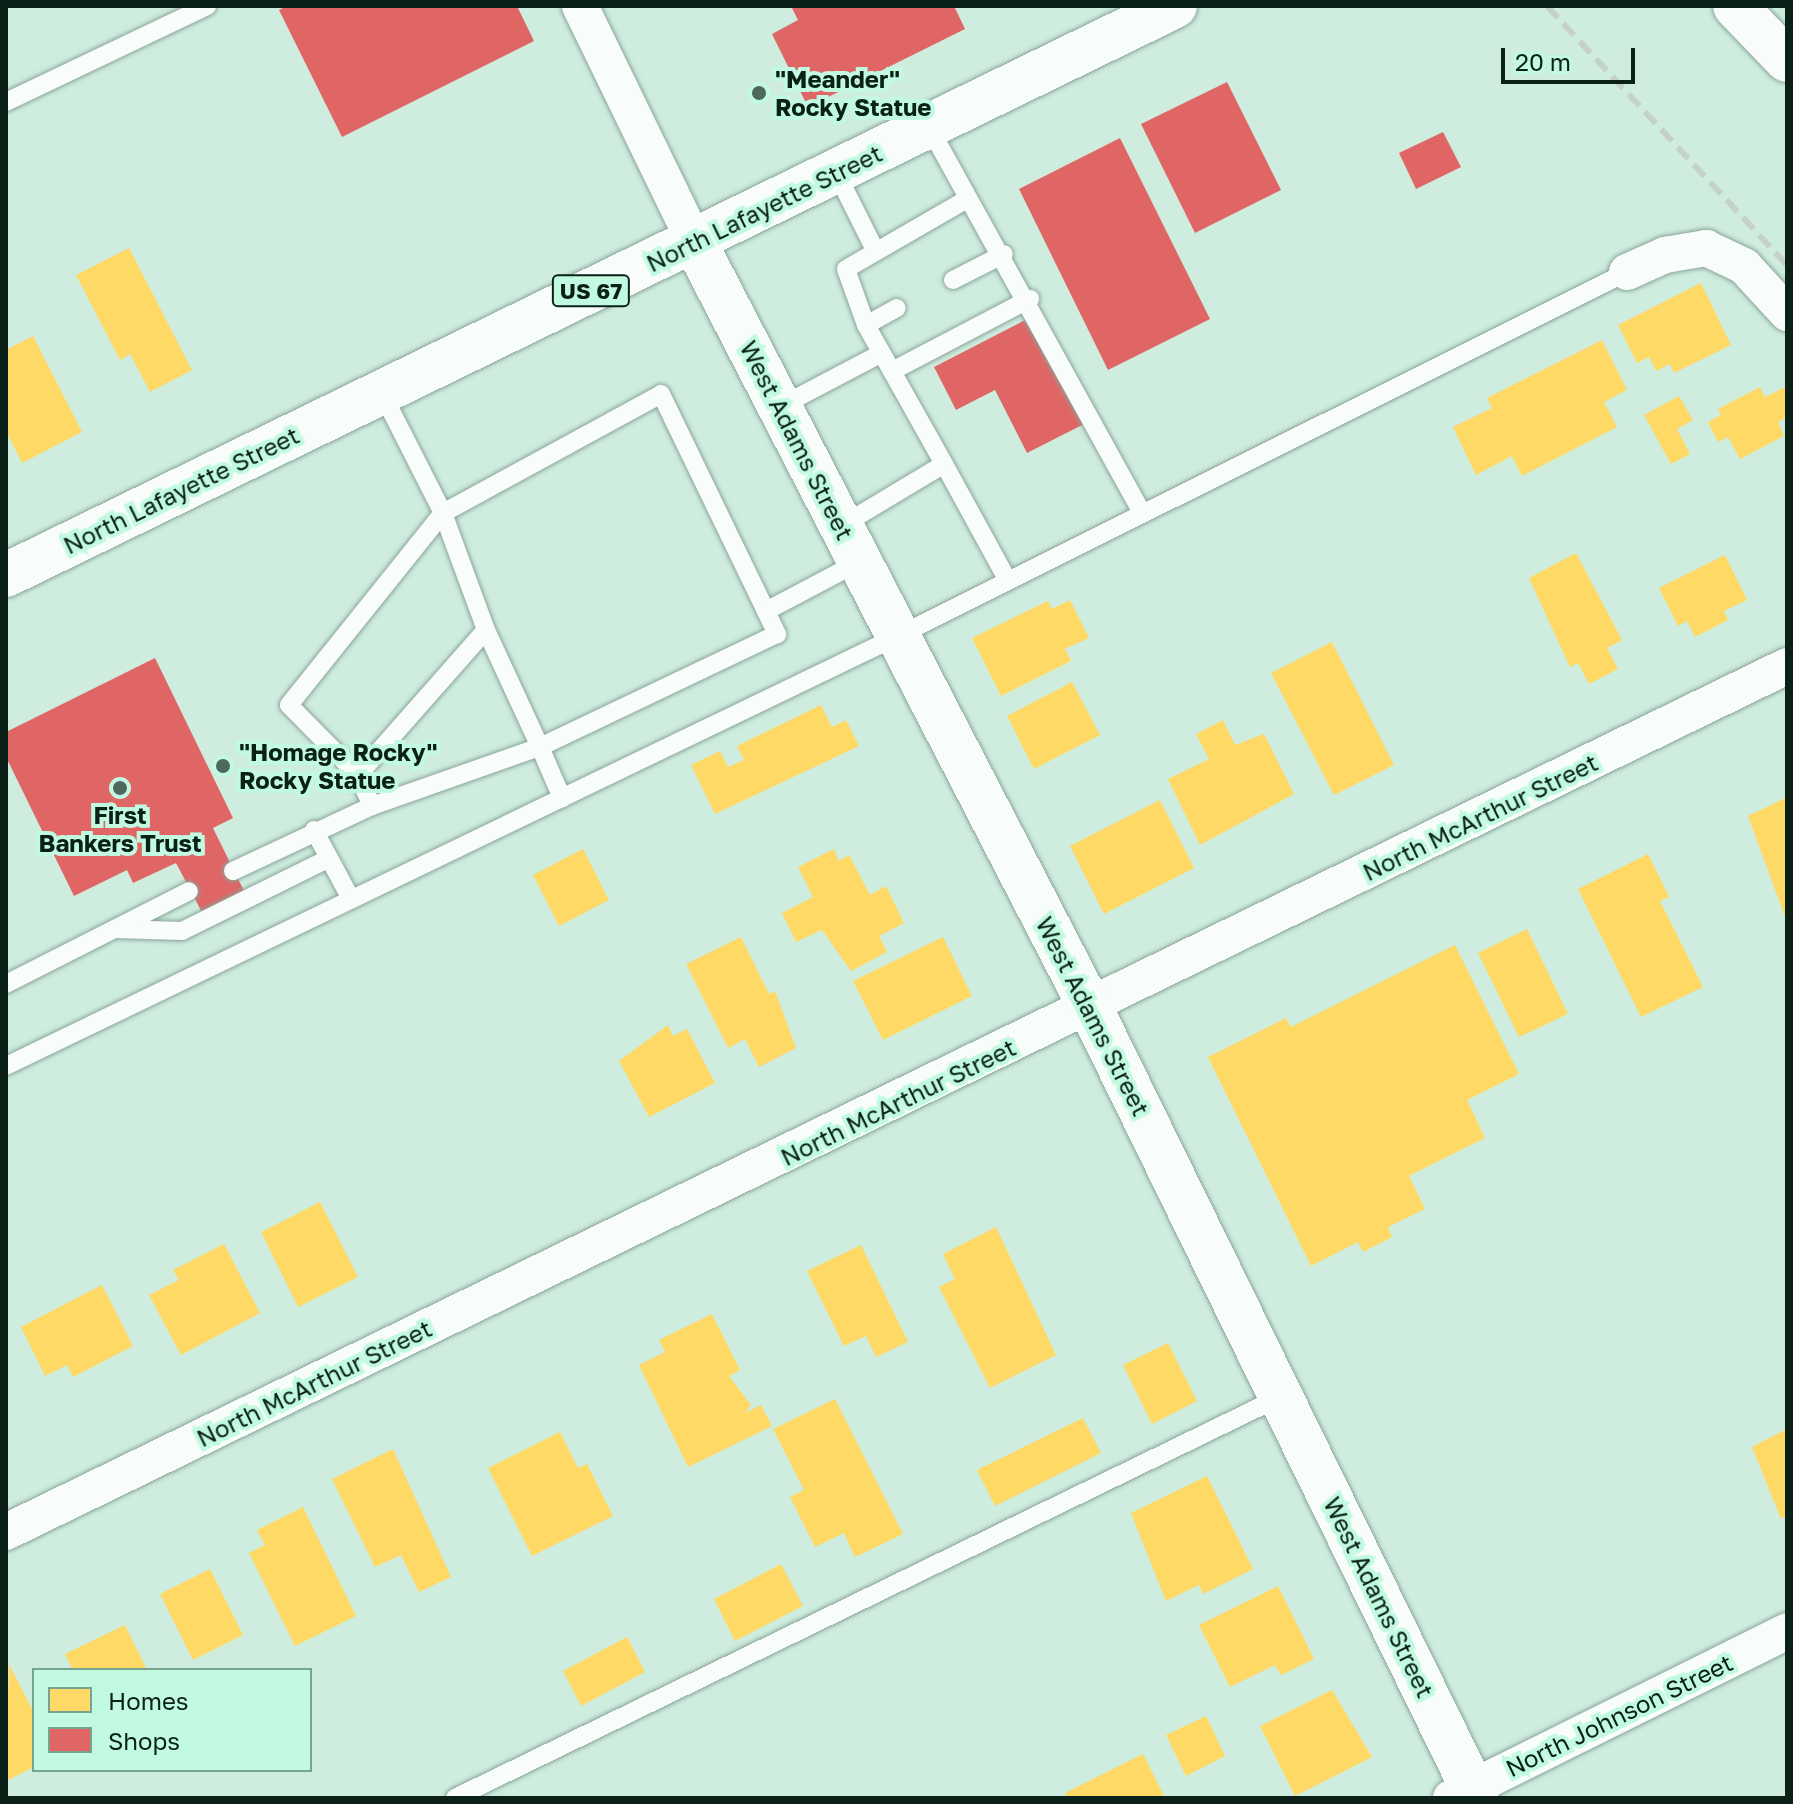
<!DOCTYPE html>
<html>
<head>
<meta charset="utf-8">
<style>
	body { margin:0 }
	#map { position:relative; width:1793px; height:1804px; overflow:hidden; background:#ceeddf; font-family:"Golos Text",sans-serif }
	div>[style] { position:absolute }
	.homes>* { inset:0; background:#ffd966 }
	.shops>* { inset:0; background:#e06666 }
	.roads { filter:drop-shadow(0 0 2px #8ca49a) drop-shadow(0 0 2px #8ca49a) }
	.service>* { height:18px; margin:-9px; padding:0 9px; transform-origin:9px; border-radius:9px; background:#f8fcfa }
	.minor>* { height:36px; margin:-18px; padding:0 18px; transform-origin:18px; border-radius:18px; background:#f8fcfa }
	.tertiary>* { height:44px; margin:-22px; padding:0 22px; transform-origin:22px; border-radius:22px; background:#f8fcfa }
	.primary>* { height:44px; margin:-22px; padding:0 22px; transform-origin:22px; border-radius:22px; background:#f8fcfa }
	.trunk>* { height:44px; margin:-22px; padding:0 22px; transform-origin:22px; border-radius:22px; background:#f8fcfa }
	.rail>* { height:6px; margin-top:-3px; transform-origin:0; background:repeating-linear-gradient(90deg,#c7d1cc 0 16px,transparent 0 24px) }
	.dots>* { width:22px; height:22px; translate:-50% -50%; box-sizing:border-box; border:4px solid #c1fae0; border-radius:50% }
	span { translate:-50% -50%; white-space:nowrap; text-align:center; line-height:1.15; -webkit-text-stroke:8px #c1fae0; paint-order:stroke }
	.shield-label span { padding:2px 6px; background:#c1fae0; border:2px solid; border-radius:6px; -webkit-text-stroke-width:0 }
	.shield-label { font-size:22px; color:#0b2118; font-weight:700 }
	.poi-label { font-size:24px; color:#0b2118; font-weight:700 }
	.left { translate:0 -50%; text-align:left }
	.street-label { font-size:24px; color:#0b2118 }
	.frame { position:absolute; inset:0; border:8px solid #0b2118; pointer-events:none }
	.legend { position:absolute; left:32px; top:1668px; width:280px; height:104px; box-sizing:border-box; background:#c1fae0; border:2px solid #78a390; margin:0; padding:10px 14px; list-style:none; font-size:24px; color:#0b2118 }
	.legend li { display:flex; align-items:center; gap:16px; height:40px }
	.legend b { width:40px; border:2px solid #78a390 }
	.scale { position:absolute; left:1501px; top:48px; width:134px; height:36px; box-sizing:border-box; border:4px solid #0b2118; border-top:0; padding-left:10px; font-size:24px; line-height:28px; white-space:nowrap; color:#0b2118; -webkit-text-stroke:6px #c1fae0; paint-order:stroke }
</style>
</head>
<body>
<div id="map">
	<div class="homes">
		<div style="clip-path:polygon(129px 248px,192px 370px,150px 392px,130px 354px,120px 360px,76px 275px)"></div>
		<div style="clip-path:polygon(1701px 283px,1731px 345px,1674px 373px,1670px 364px,1656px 371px,1649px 357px,1637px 363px,1618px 325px)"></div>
		<div style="clip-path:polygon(33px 336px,82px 432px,22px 463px,6px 431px,6px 350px)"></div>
		<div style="clip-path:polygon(1602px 340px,1627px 390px,1604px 402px,1617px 427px,1522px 476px,1512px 456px,1476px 475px,1453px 427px,1492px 408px,1487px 398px)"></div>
		<div style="clip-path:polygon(1787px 386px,1787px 417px,1778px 422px,1784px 436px,1740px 459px,1728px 437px,1718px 442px,1708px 422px,1721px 415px,1718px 409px,1760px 387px,1765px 397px)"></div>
		<div style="clip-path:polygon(1679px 396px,1693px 420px,1677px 429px,1690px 454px,1671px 464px,1644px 415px)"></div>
		<div style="clip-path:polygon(1576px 553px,1622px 640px,1607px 648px,1618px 669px,1589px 684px,1578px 663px,1570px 667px,1529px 578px)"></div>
		<div style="clip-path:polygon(1725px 555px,1747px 600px,1724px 611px,1728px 620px,1695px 637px,1687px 621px,1678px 626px,1659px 588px)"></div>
		<div style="clip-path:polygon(1070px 600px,1089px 638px,1065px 649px,1071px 661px,1001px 696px,972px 638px,1048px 601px,1052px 609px)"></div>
		<div style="clip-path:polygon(1332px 642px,1394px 765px,1334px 795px,1271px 673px)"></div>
		<div style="clip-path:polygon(1072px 682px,1100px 735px,1034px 769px,1007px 716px)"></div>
		<div style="clip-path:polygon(821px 705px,832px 727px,846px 720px,859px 746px,715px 814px,691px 765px,720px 751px,728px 767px,744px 760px,737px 746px)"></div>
		<div style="clip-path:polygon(1223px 720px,1235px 745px,1264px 734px,1294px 794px,1200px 845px,1168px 779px,1209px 759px,1196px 734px)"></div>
		<div style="clip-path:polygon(1787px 797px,1787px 922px,1748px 816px)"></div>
		<div style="clip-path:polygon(1160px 800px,1194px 868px,1104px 914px,1070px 846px)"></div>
		<div style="clip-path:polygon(583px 849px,609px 900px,559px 926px,533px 875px)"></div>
		<div style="clip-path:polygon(834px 849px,839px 861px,849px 855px,870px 895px,886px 886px,904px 923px,879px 936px,887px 952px,851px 971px,822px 930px,796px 942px,782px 913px,813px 897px,798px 867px)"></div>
		<div style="clip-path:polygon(1648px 854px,1669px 897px,1660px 901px,1703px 987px,1641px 1017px,1578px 889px)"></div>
		<div style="clip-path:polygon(1527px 929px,1568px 1014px,1519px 1037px,1478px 953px)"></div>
		<div style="clip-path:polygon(741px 937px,769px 994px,775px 991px,796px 1048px,759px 1067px,745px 1039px,728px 1048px,686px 964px)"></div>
		<div style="clip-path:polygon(943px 937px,972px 996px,883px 1040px,853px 981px)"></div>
		<div style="clip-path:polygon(1455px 945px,1519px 1074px,1467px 1100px,1485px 1138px,1409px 1176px,1425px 1209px,1388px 1227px,1392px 1237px,1363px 1252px,1358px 1242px,1311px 1266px,1208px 1057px,1286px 1018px,1291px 1027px)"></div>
		<div style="clip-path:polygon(668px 1025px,673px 1036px,687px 1029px,715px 1083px,649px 1117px,619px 1061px)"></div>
		<div style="clip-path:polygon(320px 1202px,358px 1277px,298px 1307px,261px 1232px)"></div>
		<div style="clip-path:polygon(996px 1227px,1056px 1355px,990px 1388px,939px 1287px,955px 1279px,943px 1254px)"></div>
		<div style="clip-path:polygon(224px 1244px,260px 1313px,181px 1355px,149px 1295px,179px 1280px,173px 1270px)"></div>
		<div style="clip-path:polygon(861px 1245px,908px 1342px,876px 1357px,866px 1336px,844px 1346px,807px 1271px)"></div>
		<div style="clip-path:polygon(102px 1285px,133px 1346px,73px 1377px,67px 1365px,45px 1376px,21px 1327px)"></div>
		<div style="clip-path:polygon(712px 1314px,740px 1370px,729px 1376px,751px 1405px,745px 1413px,761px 1405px,772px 1426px,688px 1467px,639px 1365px,665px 1352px,659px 1340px)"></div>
		<div style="clip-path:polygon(1168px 1343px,1197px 1401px,1152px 1424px,1123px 1365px)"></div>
		<div style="clip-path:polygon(835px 1399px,903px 1534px,855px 1557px,844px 1533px,815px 1547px,790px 1497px,804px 1490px,773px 1429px)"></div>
		<div style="clip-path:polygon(1083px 1418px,1101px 1453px,995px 1506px,977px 1470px)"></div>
		<div style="clip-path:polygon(1787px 1429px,1787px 1516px,1781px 1519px,1752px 1447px)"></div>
		<div style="clip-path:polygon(560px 1432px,578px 1468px,587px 1464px,613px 1516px,532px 1556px,488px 1468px)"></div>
		<div style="clip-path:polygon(393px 1449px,451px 1577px,419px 1592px,401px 1555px,375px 1567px,332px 1479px)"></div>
		<div style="clip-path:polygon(1207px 1476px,1253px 1569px,1203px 1594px,1199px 1585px,1166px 1601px,1131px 1513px)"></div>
		<div style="clip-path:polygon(303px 1507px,356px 1616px,295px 1646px,249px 1553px,265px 1545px,257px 1530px)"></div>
		<div style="clip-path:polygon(781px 1564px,803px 1606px,735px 1641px,714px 1599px)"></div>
		<div style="clip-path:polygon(210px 1569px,243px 1635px,193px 1660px,160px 1594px)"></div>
		<div style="clip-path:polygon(1278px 1586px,1314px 1659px,1281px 1675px,1275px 1665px,1230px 1687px,1199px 1625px)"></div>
		<div style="clip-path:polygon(125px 1625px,147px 1670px,73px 1670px,65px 1654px)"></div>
		<div style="clip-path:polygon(627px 1637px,645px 1672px,581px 1706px,563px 1671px)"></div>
		<div style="clip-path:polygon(9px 1664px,34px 1713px,34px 1767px,6px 1781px)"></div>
		<div style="clip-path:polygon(1332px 1690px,1372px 1757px,1295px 1796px,1260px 1726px)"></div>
		<div style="clip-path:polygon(1206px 1716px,1225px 1756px,1186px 1776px,1166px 1735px)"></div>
		<div style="clip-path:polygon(1143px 1754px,1165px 1798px,1067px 1798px,1065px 1793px)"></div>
	</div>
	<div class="shops">
		<div style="clip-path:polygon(287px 6px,517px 6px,534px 41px,342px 137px,279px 10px)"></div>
		<div style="clip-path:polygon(791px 6px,954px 6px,965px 29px,808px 107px,772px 34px,798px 20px)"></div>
		<div style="clip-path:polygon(1227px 82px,1281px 190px,1195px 233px,1141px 124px)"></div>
		<div style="clip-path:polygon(1443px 132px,1461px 167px,1416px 189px,1399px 153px)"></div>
		<div style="clip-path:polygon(1120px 138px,1210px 319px,1108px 370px,1019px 189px)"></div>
		<div style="clip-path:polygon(1029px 318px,1084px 424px,1027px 453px,995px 390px,956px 410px,934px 367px)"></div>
		<div style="clip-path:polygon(155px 658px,233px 818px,213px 828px,246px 895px,205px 918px,176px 863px,133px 883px,127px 870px,74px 896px,6px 757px,6px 732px)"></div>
	</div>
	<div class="roads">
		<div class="service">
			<div style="left:6px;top:102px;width:223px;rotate:-25.5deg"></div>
			<div style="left:929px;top:127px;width:442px;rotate:61.1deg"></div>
			<div style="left:837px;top:174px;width:83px;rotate:63.4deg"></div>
			<div style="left:953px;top:280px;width:57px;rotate:-27deg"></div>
			<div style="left:866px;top:325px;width:35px;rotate:-29deg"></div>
			<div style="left:892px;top:371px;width:156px;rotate:-27.6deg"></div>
			<div style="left:382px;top:393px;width:135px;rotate:63.1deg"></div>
			<div style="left:443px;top:513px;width:248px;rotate:-28.6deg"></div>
			<div style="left:661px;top:394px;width:267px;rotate:64.2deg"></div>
			<div style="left:777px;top:634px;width:263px;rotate:154.5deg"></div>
			<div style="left:540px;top:747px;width:129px;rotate:-114.8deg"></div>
			<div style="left:486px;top:630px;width:125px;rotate:-110.2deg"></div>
			<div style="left:781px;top:406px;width:112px;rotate:-27.7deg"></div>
			<div style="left:944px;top:464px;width:133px;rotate:61.3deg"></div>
			<div style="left:841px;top:526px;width:120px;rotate:-31deg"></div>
			<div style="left:944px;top:464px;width:159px;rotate:-119.3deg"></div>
			<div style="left:866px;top:325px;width:59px;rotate:-109.7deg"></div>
			<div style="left:846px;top:269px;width:140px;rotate:-30deg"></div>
			<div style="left:766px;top:611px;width:105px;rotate:-27.8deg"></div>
			<div style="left:358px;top:775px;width:193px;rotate:-48.6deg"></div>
			<div style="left:372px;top:806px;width:34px;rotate:-114deg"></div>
			<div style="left:358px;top:775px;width:98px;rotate:-134.6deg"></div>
			<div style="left:289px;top:705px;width:246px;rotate:-51.3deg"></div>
			<div style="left:314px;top:830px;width:78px;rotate:61.8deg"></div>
			<div style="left:233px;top:871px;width:153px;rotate:-25.1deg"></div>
			<div style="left:372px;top:806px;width:178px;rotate:-19.4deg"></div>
			<div style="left:540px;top:747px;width:56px;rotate:66.7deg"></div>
			<div style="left:115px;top:929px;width:67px;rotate:1.7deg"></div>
			<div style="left:182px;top:931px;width:163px;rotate:-26.3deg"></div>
			<div style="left:6px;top:984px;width:205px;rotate:-26.9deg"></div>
			<div style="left:6px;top:1066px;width:990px;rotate:-25.74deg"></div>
			<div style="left:898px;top:636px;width:815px;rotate:-26.53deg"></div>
			<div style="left:455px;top:1798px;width:917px;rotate:-25.92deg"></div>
		</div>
		<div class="minor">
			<div style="left:580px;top:6px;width:261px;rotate:64.1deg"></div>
			<div style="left:1627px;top:272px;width:42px;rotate:-24.1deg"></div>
			<div style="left:1665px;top:255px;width:42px;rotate:-9.7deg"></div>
			<div style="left:1706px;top:248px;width:42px;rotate:25.3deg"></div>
			<div style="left:1744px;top:266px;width:64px;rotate:47.5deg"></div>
			<div style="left:6px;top:1532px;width:1980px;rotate:-25.93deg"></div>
			<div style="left:1451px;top:1798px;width:375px;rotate:-26.4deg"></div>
		</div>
		<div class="tertiary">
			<div style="left:694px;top:241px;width:865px;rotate:62.66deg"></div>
			<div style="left:1091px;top:1009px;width:878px;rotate:63.93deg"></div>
		</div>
		<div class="primary">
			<div style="left:1735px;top:6px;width:75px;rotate:46.1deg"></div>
		</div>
		<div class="trunk">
			<div style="left:6px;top:575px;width:1300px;rotate:-25.95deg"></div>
		</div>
	</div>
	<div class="rail">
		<div style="left:1547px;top:6px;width:353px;rotate:47.2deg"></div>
	</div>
	<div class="dots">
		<div style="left:759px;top:93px;background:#4f685e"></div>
		<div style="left:223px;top:766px;background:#4f685e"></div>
		<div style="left:120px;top:788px;background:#4f685e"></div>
	</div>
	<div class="shield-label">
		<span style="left:591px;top:291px">US 67</span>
	</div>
	<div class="poi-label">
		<span class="left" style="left:775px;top:93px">"Meander"<br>Rocky Statue</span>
		<span class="left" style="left:239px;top:766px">"Homage Rocky"<br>Rocky Statue</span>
		<span style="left:120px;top:829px">First<br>Bankers Trust</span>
	</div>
	<div class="street-label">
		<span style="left:764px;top:208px;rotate:-26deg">North Lafayette Street</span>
		<span style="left:797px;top:440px;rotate:63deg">West Adams Street</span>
		<span style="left:181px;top:490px;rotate:-26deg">North Lafayette Street</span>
		<span style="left:1480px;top:817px;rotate:-26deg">North McArthur Street</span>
		<span style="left:1093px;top:1016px;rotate:63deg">West Adams Street</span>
		<span style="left:898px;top:1102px;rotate:-26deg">North McArthur Street</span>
		<span style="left:314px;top:1383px;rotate:-26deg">North McArthur Street</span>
		<span style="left:1379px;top:1597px;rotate:64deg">West Adams Street</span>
		<span style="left:1619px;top:1715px;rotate:-26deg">North Johnson Street</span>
	</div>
	<div class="frame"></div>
	<ul class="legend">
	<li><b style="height:22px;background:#ffd966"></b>Homes</li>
	<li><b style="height:22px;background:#e06666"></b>Shops</li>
	</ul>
	<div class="scale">20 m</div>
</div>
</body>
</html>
